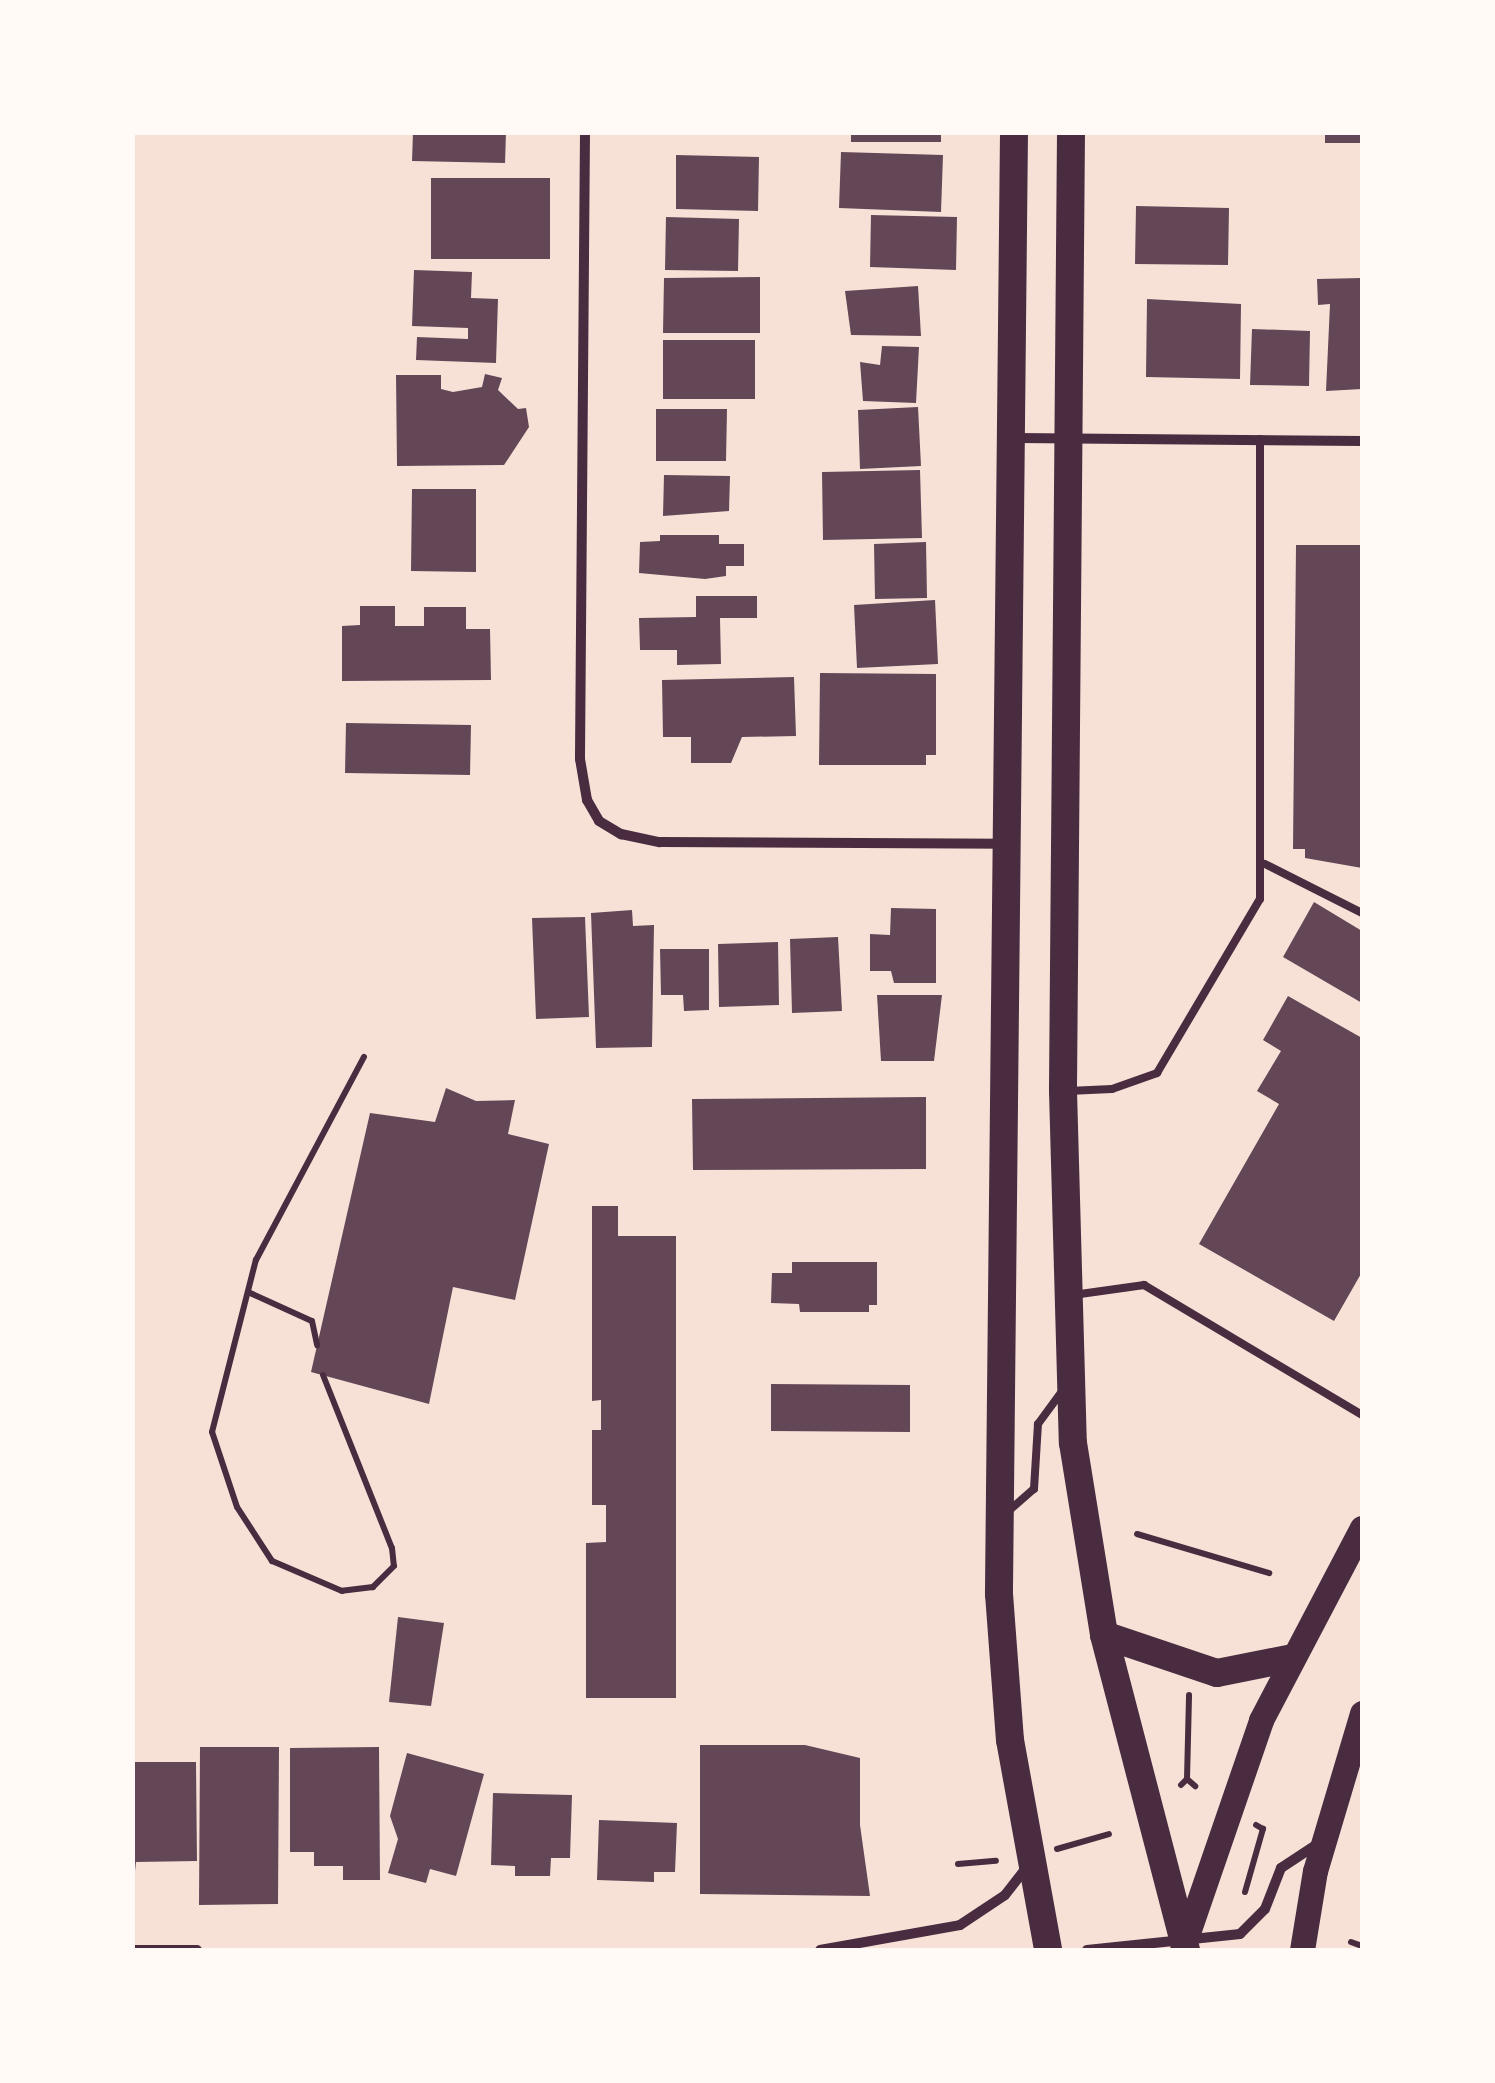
<!DOCTYPE html>
<html>
<head>
<meta charset="utf-8">
<style>
	body { margin:0 }
	#map { position:relative; width:1495px; height:2083px; overflow:hidden; background:#f7e1d7; font-family:"Nunito Sans",sans-serif }
	div>[style] { position:absolute }
	.building>* { inset:0; background:#644757 }
	.path>* { height:6px; margin:-3px; padding:0 3px; transform-origin:3px; border-radius:3px; background:#4a2c40 }
	.service>* { height:8px; margin:-4px; padding:0 4px; transform-origin:4px; border-radius:4px; background:#4a2c40 }
	.minor>* { height:10px; margin:-5px; padding:0 5px; transform-origin:5px; border-radius:5px; background:#4a2c40 }
	.primary>* { height:25px; margin:-12.5px; padding:0 12.5px; transform-origin:12.5px; border-radius:12.5px; background:#4a2c40 }
	.trunk>* { height:28px; margin:-14px; padding:0 14px; transform-origin:14px; border-radius:14px; background:#4a2c40 }
	span { translate:-50% -50%; white-space:nowrap; text-align:center; line-height:1.15; -webkit-text-stroke:8px #fffaf5; paint-order:stroke }
	.frame { position:absolute; inset:0; border:135px solid #fffaf5; pointer-events:none }
</style>
</head>
<body>
<div id="map">
	<div class="building">
		<div style="clip-path:polygon(413px 132px,506px 132px,505px 163px,412px 161px)"></div>
		<div style="clip-path:polygon(851px 132px,941px 132px,941px 142px,851px 142px)"></div>
		<div style="clip-path:polygon(1325px 132px,1362px 132px,1362px 143px,1325px 143px)"></div>
		<div style="clip-path:polygon(841px 152px,943px 155px,941px 212px,839px 208px)"></div>
		<div style="clip-path:polygon(676px 155px,759px 157px,758px 211px,676px 209px)"></div>
		<div style="clip-path:polygon(431px 178px,550px 178px,550px 259px,431px 259px)"></div>
		<div style="clip-path:polygon(1136px 206px,1229px 208px,1228px 265px,1135px 264px)"></div>
		<div style="clip-path:polygon(871px 215px,957px 217px,956px 270px,870px 267px)"></div>
		<div style="clip-path:polygon(666px 217px,739px 219px,738px 271px,665px 270px)"></div>
		<div style="clip-path:polygon(414px 270px,472px 272px,471px 298px,498px 299px,496px 363px,416px 360px,417px 337px,468px 339px,468px 328px,412px 326px)"></div>
		<div style="clip-path:polygon(760px 277px,760px 333px,663px 333px,664px 278px)"></div>
		<div style="clip-path:polygon(1362px 278px,1362px 389px,1326px 391px,1330px 304px,1318px 305px,1317px 279px)"></div>
		<div style="clip-path:polygon(918px 286px,921px 336px,851px 335px,845px 291px)"></div>
		<div style="clip-path:polygon(1147px 299px,1241px 304px,1240px 379px,1146px 377px)"></div>
		<div style="clip-path:polygon(1252px 329px,1310px 331px,1309px 386px,1250px 385px)"></div>
		<div style="clip-path:polygon(663px 340px,755px 340px,755px 399px,663px 399px)"></div>
		<div style="clip-path:polygon(882px 346px,919px 347px,916px 403px,863px 401px,860px 362px,880px 365px)"></div>
		<div style="clip-path:polygon(485px 374px,502px 378px,498px 390px,518px 409px,526px 408px,529px 427px,504px 465px,397px 466px,396px 375px,441px 375px,441px 389px,453px 392px,482px 387px)"></div>
		<div style="clip-path:polygon(918px 407px,921px 466px,860px 469px,858px 410px)"></div>
		<div style="clip-path:polygon(656px 409px,727px 409px,726px 461px,656px 461px)"></div>
		<div style="clip-path:polygon(920px 470px,922px 538px,823px 540px,822px 472px)"></div>
		<div style="clip-path:polygon(664px 475px,730px 476px,729px 511px,663px 516px)"></div>
		<div style="clip-path:polygon(412px 489px,476px 489px,476px 572px,411px 571px)"></div>
		<div style="clip-path:polygon(660px 535px,719px 535px,719px 544px,744px 544px,744px 566px,726px 566px,726px 576px,705px 579px,639px 573px,640px 542px,660px 541px)"></div>
		<div style="clip-path:polygon(926px 542px,927px 598px,875px 599px,874px 544px)"></div>
		<div style="clip-path:polygon(1296px 545px,1362px 545px,1362px 868px,1305px 858px,1305px 849px,1293px 849px)"></div>
		<div style="clip-path:polygon(696px 596px,757px 596px,757px 618px,720px 618px,721px 664px,677px 665px,677px 650px,640px 650px,639px 618px,696px 617px)"></div>
		<div style="clip-path:polygon(935px 600px,938px 664px,857px 668px,854px 605px)"></div>
		<div style="clip-path:polygon(360px 606px,395px 606px,395px 626px,424px 626px,424px 607px,466px 607px,466px 629px,490px 629px,491px 680px,342px 681px,342px 626px,360px 625px)"></div>
		<div style="clip-path:polygon(820px 673px,936px 674px,936px 755px,926px 755px,926px 765px,819px 765px)"></div>
		<div style="clip-path:polygon(794px 677px,796px 736px,742px 737px,731px 763px,691px 763px,691px 737px,663px 737px,662px 680px)"></div>
		<div style="clip-path:polygon(346px 723px,471px 725px,470px 775px,345px 773px)"></div>
		<div style="clip-path:polygon(1314px 902px,1362px 931px,1362px 1003px,1283px 957px)"></div>
		<div style="clip-path:polygon(891px 908px,936px 909px,936px 983px,894px 983px,891px 971px,870px 971px,870px 934px,890px 935px)"></div>
		<div style="clip-path:polygon(632px 910px,633px 926px,654px 925px,652px 1047px,596px 1048px,591px 913px)"></div>
		<div style="clip-path:polygon(585px 917px,589px 1017px,536px 1019px,532px 918px)"></div>
		<div style="clip-path:polygon(838px 937px,842px 1011px,792px 1013px,790px 939px)"></div>
		<div style="clip-path:polygon(778px 942px,779px 1005px,719px 1007px,718px 944px)"></div>
		<div style="clip-path:polygon(660px 949px,709px 949px,709px 1010px,684px 1011px,683px 995px,661px 995px)"></div>
		<div style="clip-path:polygon(877px 995px,942px 995px,934px 1061px,881px 1061px)"></div>
		<div style="clip-path:polygon(1288px 996px,1362px 1038px,1362px 1272px,1334px 1321px,1199px 1244px,1279px 1104px,1257px 1091px,1281px 1051px,1263px 1040px)"></div>
		<div style="clip-path:polygon(446px 1088px,476px 1101px,515px 1100px,508px 1134px,549px 1144px,515px 1300px,453px 1287px,429px 1404px,311px 1372px,370px 1113px,435px 1122px)"></div>
		<div style="clip-path:polygon(926px 1097px,926px 1169px,693px 1170px,692px 1099px)"></div>
		<div style="clip-path:polygon(592px 1206px,618px 1206px,618px 1236px,676px 1236px,676px 1698px,586px 1698px,586px 1543px,606px 1542px,606px 1505px,592px 1505px,592px 1430px,601px 1430px,601px 1400px,592px 1401px)"></div>
		<div style="clip-path:polygon(792px 1262px,877px 1262px,877px 1305px,869px 1305px,869px 1312px,800px 1312px,799px 1304px,771px 1303px,772px 1273px,792px 1273px)"></div>
		<div style="clip-path:polygon(771px 1384px,910px 1385px,910px 1432px,771px 1431px)"></div>
		<div style="clip-path:polygon(398px 1617px,444px 1623px,431px 1706px,389px 1702px)"></div>
		<div style="clip-path:polygon(700px 1745px,805px 1745px,860px 1758px,860px 1825px,870px 1896px,700px 1894px)"></div>
		<div style="clip-path:polygon(200px 1747px,279px 1747px,278px 1904px,199px 1905px)"></div>
		<div style="clip-path:polygon(379px 1747px,380px 1880px,343px 1880px,343px 1866px,314px 1866px,314px 1852px,290px 1852px,290px 1748px)"></div>
		<div style="clip-path:polygon(407px 1753px,484px 1774px,456px 1876px,430px 1869px,426px 1883px,388px 1873px,398px 1839px,390px 1816px)"></div>
		<div style="clip-path:polygon(132px 1762px,196px 1762px,197px 1861px,136px 1862px,132px 1899px)"></div>
		<div style="clip-path:polygon(493px 1793px,572px 1795px,570px 1858px,551px 1858px,550px 1876px,515px 1876px,515px 1866px,491px 1865px)"></div>
		<div style="clip-path:polygon(599px 1820px,677px 1823px,675px 1872px,654px 1872px,654px 1882px,597px 1880px)"></div>
	</div>
	<div class="path">
		<div style="left:248px;top:1292px;width:70px;rotate:24.4deg"></div>
		<div style="left:312px;top:1321px;width:25px;rotate:78deg"></div>
		<div style="left:323px;top:1375px;width:186px;rotate:68.3deg"></div>
		<div style="left:392px;top:1548px;width:18px;rotate:84deg"></div>
		<div style="left:394px;top:1566px;width:30px;rotate:135deg"></div>
		<div style="left:373px;top:1587px;width:31px;rotate:173deg"></div>
		<div style="left:342px;top:1591px;width:76px;rotate:-156.8deg"></div>
		<div style="left:272px;top:1561px;width:64px;rotate:-122.9deg"></div>
		<div style="left:237px;top:1507px;width:79px;rotate:-108.4deg"></div>
		<div style="left:212px;top:1432px;width:178px;rotate:-75.7deg"></div>
		<div style="left:256px;top:1260px;width:230px;rotate:-62deg"></div>
		<div style="left:1137px;top:1534px;width:138px;rotate:16.5deg"></div>
		<div style="left:1187px;top:1779px;width:84px;rotate:-88.6deg"></div>
		<div style="left:1181px;top:1785px;width:8px;rotate:-45deg"></div>
		<div style="left:1187px;top:1779px;width:11px;rotate:41deg"></div>
		<div style="left:1057px;top:1849px;width:54px;rotate:-16.1deg"></div>
		<div style="left:958px;top:1864px;width:38px;rotate:-5deg"></div>
		<div style="left:1245px;top:1892px;width:66px;rotate:-74.1deg"></div>
		<div style="left:1263px;top:1829px;width:8px;rotate:-150deg"></div>
		<div style="left:1351px;top:1942px;width:12px;rotate:20deg"></div>
	</div>
	<div class="service">
		<div style="left:1265px;top:864px;width:109px;rotate:26.8deg"></div>
		<div style="left:1068px;top:1091px;width:44px;rotate:-2.6deg"></div>
		<div style="left:1112px;top:1089px;width:48px;rotate:-19.6deg"></div>
		<div style="left:1157px;top:1073px;width:202px;rotate:-59.4deg"></div>
		<div style="left:1260px;top:899px;width:460px;rotate:-90deg"></div>
		<div style="left:1073px;top:1295px;width:72px;rotate:-8deg"></div>
		<div style="left:1144px;top:1285px;width:254px;rotate:30.8deg"></div>
		<div style="left:1005px;top:1514px;width:38px;rotate:-41deg"></div>
		<div style="left:1034px;top:1489px;width:65px;rotate:-86.5deg"></div>
		<div style="left:1038px;top:1424px;width:42px;rotate:-53.7deg"></div>
	</div>
	<div class="minor">
		<div style="left:585px;top:132px;width:627px;rotate:90.46deg"></div>
		<div style="left:580px;top:759px;width:42px;rotate:80.3deg"></div>
		<div style="left:587px;top:800px;width:24px;rotate:60deg"></div>
		<div style="left:599px;top:821px;width:26px;rotate:31deg"></div>
		<div style="left:621px;top:834px;width:40px;rotate:12deg"></div>
		<div style="left:660px;top:842px;width:346px;rotate:0.3deg"></div>
		<div style="left:1014px;top:438px;width:348px;rotate:0.5deg"></div>
		<div style="left:132px;top:1950px;width:65px"></div>
		<div style="left:820px;top:1950px;width:142px;rotate:-10.1deg"></div>
		<div style="left:960px;top:1925px;width:54px;rotate:-33.7deg"></div>
		<div style="left:1005px;top:1895px;width:36px;rotate:-52deg"></div>
		<div style="left:1087px;top:1950px;width:154px;rotate:-6deg"></div>
		<div style="left:1240px;top:1934px;width:35px;rotate:-45deg"></div>
		<div style="left:1265px;top:1909px;width:44px;rotate:-68.7deg"></div>
		<div style="left:1281px;top:1868px;width:45px;rotate:-33.3deg"></div>
	</div>
	<div class="primary">
		<div style="left:1182px;top:1950px;width:243px;rotate:-71deg"></div>
		<div style="left:1261px;top:1720px;width:217px;rotate:-62.3deg"></div>
		<div style="left:1302px;top:1950px;width:80px;rotate:-80.7deg"></div>
		<div style="left:1315px;top:1871px;width:165px;rotate:-73.4deg"></div>
	</div>
	<div class="trunk">
		<div style="left:1014px;top:132px;width:1462px;rotate:90.59deg"></div>
		<div style="left:999px;top:1594px;width:146px;rotate:85.7deg"></div>
		<div style="left:1010px;top:1740px;width:213px;rotate:79.7deg"></div>
		<div style="left:1071px;top:132px;width:959px;rotate:90.48deg"></div>
		<div style="left:1063px;top:1091px;width:352px;rotate:88.4deg"></div>
		<div style="left:1073px;top:1443px;width:194px;rotate:80.8deg"></div>
		<div style="left:1104px;top:1635px;width:325px;rotate:75.4deg"></div>
		<div style="left:1104px;top:1635px;width:119px;rotate:18.6deg"></div>
		<div style="left:1217px;top:1673px;width:76px;rotate:-11.3deg"></div>
	</div>
	<div class="frame"></div>
</div>
</body>
</html>
